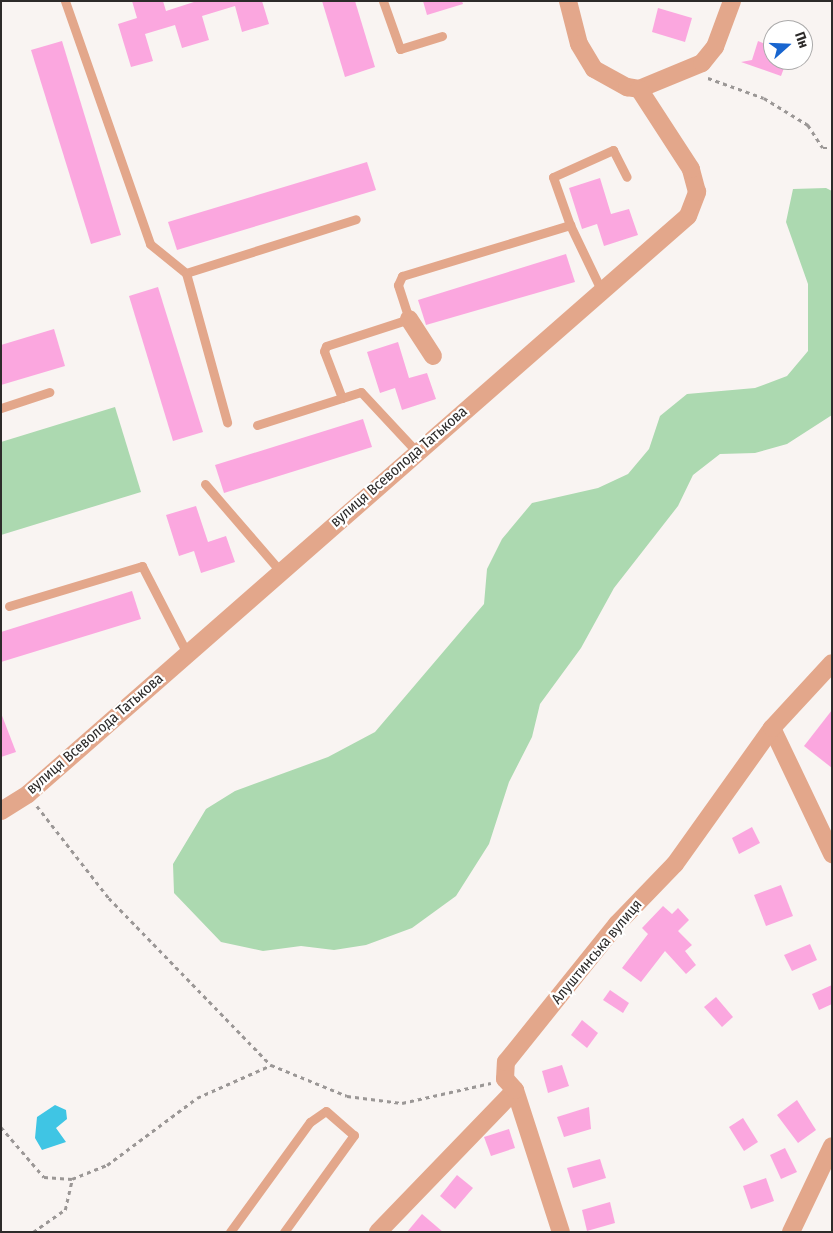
<!DOCTYPE html>
<html>
<head>
<meta charset="utf-8">
<style>
	body { margin:0 }
	#map { position:relative; width:833px; height:1233px; overflow:hidden; background:#f9f4f2; font-family:"Fira Sans Condensed",sans-serif }
	div>[style] { position:absolute }
	.green>* { inset:0; background:#acd9b0 }
	.water>* { inset:0; background:#3fc5e4 }
	.building>* { inset:0; background:#fba7df }
	.path>* { height:2.5px; margin-top:-1.25px; transform-origin:0; background:repeating-linear-gradient(90deg,#9b9796 0 4px,transparent 0 8px) }
	.service>* { height:9px; margin:-4.5px; padding:0 4.5px; transform-origin:4.5px; border-radius:4.5px; background:#e3a78b }
	.minor>* { height:18px; margin:-9px; padding:0 9px; transform-origin:9px; border-radius:9px; background:#e3a78b }
	span { translate:-50% -50%; white-space:nowrap; text-align:center; line-height:1.15; -webkit-text-stroke:4.5px #fff; paint-order:stroke }
	.street-label { font-size:15px; color:#2d2b2a }
	.frame { position:absolute; inset:0; border:2px solid #2d2b2a; pointer-events:none }
	.north { position:absolute; left:763px; top:20px; width:50px; height:50px; box-sizing:border-box; background:#fff; border:1px solid #abaaaa; border-radius:50%; rotate:70deg; font-size:14px; font-weight:700; line-height:20px; text-align:center; color:#2d2b2a }
	.north::after { content:''; display:block; margin:auto; width:18px; height:22px; background:#1865cf; clip-path:polygon(50% 0,100% 100%,50% 72%,0 100%) }
</style>
</head>
<body>
<div id="map">
	<div class="green">
		<div style="clip-path:polygon(826px 188px,832px 191px,832px 415px,787px 444px,755px 453px,720px 454px,693px 475px,678px 506px,614px 588px,581px 648px,540px 704px,532px 737px,509px 782px,489px 844px,456px 896px,412px 928px,366px 945px,334px 950px,301px 946px,263px 951px,221px 942px,174px 893px,173px 864px,206px 809px,235px 791px,328px 757px,375px 732px,484px 604px,487px 569px,502px 539px,532px 503px,598px 488px,628px 474px,649px 449px,660px 416px,687px 394px,755px 388px,787px 376px,808px 351px,808px 284px,786px 222px,793px 189px)"></div>
		<div style="clip-path:polygon(115px 407px,141px 492px,1px 535px,1px 442px)"></div>
	</div>
	<div class="water">
		<div style="clip-path:polygon(55px 1105px,66px 1110px,67px 1119px,56px 1128px,66px 1142px,42px 1150px,35px 1138px,37px 1117px)"></div>
	</div>
	<div class="building">
		<div style="clip-path:polygon(132px 1px,163px 1px,166px 11px,197px 1px,262px 1px,269px 24px,242px 32px,235px 6px,202px 16px,209px 40px,182px 48px,175px 25px,145px 34px,153px 61px,131px 67px,118px 24px,137px 18px)"></div>
		<div style="clip-path:polygon(322px 1px,355px 1px,375px 67px,345px 77px)"></div>
		<div style="clip-path:polygon(423px 1px,462px 1px,463px 4px,427px 15px)"></div>
		<div style="clip-path:polygon(658px 8px,692px 18px,685px 42px,652px 32px)"></div>
		<div style="clip-path:polygon(62px 41px,121px 235px,91px 244px,31px 50px)"></div>
		<div style="clip-path:polygon(758px 41px,773px 47px,773px 60px,787px 60px,781px 76px,741px 62px,752px 60px)"></div>
		<div style="clip-path:polygon(367px 162px,376px 190px,177px 250px,168px 222px)"></div>
		<div style="clip-path:polygon(600px 178px,611px 214px,629px 209px,638px 235px,604px 246px,597px 224px,582px 229px,569px 188px)"></div>
		<div style="clip-path:polygon(566px 254px,575px 282px,426px 325px,418px 300px)"></div>
		<div style="clip-path:polygon(158px 287px,203px 432px,173px 441px,129px 296px)"></div>
		<div style="clip-path:polygon(54px 329px,65px 366px,1px 385px,1px 345px)"></div>
		<div style="clip-path:polygon(398px 342px,409px 378px,427px 373px,436px 399px,402px 410px,395px 388px,380px 393px,367px 352px)"></div>
		<div style="clip-path:polygon(363px 419px,372px 447px,224px 493px,215px 465px)"></div>
		<div style="clip-path:polygon(196px 506px,208px 542px,226px 536px,235px 562px,201px 573px,194px 551px,179px 556px,166px 515px)"></div>
		<div style="clip-path:polygon(132px 591px,141px 619px,1px 662px,1px 632px)"></div>
		<div style="clip-path:polygon(832px 710px,832px 768px,804px 746px)"></div>
		<div style="clip-path:polygon(1px 713px,16px 752px,1px 757px)"></div>
		<div style="clip-path:polygon(752px 827px,760px 843px,739px 854px,732px 838px)"></div>
		<div style="clip-path:polygon(781px 885px,793px 916px,766px 926px,754px 895px)"></div>
		<div style="clip-path:polygon(663px 906px,672px 914px,678px 908px,689px 920px,678px 931px,692px 945px,685px 951px,696px 965px,686px 974px,665px 951px,641px 982px,622px 968px,648px 934px,642px 928px)"></div>
		<div style="clip-path:polygon(810px 944px,817px 960px,792px 971px,784px 955px)"></div>
		<div style="clip-path:polygon(832px 985px,832px 1004px,819px 1010px,812px 994px)"></div>
		<div style="clip-path:polygon(610px 990px,629px 1003px,623px 1013px,603px 1000px)"></div>
		<div style="clip-path:polygon(716px 997px,733px 1017px,722px 1027px,704px 1007px)"></div>
		<div style="clip-path:polygon(582px 1020px,598px 1033px,587px 1048px,571px 1035px)"></div>
		<div style="clip-path:polygon(562px 1065px,569px 1086px,548px 1093px,542px 1071px)"></div>
		<div style="clip-path:polygon(797px 1100px,816px 1130px,798px 1143px,777px 1115px)"></div>
		<div style="clip-path:polygon(589px 1107px,591px 1129px,564px 1137px,557px 1117px)"></div>
		<div style="clip-path:polygon(743px 1118px,758px 1142px,744px 1151px,729px 1127px)"></div>
		<div style="clip-path:polygon(509px 1129px,515px 1148px,491px 1156px,484px 1137px)"></div>
		<div style="clip-path:polygon(785px 1148px,797px 1172px,781px 1179px,770px 1155px)"></div>
		<div style="clip-path:polygon(600px 1159px,606px 1178px,573px 1188px,567px 1168px)"></div>
		<div style="clip-path:polygon(457px 1175px,473px 1188px,455px 1209px,440px 1196px)"></div>
		<div style="clip-path:polygon(766px 1178px,774px 1201px,751px 1209px,743px 1186px)"></div>
		<div style="clip-path:polygon(610px 1202px,615px 1223px,587px 1231px,582px 1210px)"></div>
		<div style="clip-path:polygon(422px 1214px,443px 1232px,407px 1232px)"></div>
	</div>
	<div class="path">
		<div style="left:708px;top:78px;width:59px;rotate:19.7deg"></div>
		<div style="left:764px;top:98px;width:52px;rotate:31.5deg"></div>
		<div style="left:808px;top:125px;width:27px;rotate:57deg"></div>
		<div style="left:823px;top:148px;width:9px"></div>
		<div style="left:37px;top:806px;width:117px;rotate:52deg"></div>
		<div style="left:109px;top:898px;width:233px;rotate:45.9deg"></div>
		<div style="left:271px;top:1065px;width:82px;rotate:22.2deg"></div>
		<div style="left:347px;top:1096px;width:55px;rotate:7.3deg"></div>
		<div style="left:402px;top:1103px;width:91px;rotate:-12.7deg"></div>
		<div style="left:1px;top:1127px;width:66px;rotate:49.3deg"></div>
		<div style="left:44px;top:1177px;width:28px;rotate:4deg"></div>
		<div style="left:72px;top:1179px;width:38px;rotate:-22deg"></div>
		<div style="left:107px;top:1165px;width:112px;rotate:-36.7deg"></div>
		<div style="left:197px;top:1098px;width:81px;rotate:-24deg"></div>
		<div style="left:33px;top:1232px;width:39px;rotate:-35deg"></div>
		<div style="left:65px;top:1210px;width:32px;rotate:-77deg"></div>
	</div>
	<div class="service">
		<div style="left:65px;top:1px;width:257px;rotate:70.7deg"></div>
		<div style="left:150px;top:244px;width:46px;rotate:38.9deg"></div>
		<div style="left:186px;top:273px;width:178px;rotate:-17.6deg"></div>
		<div style="left:383px;top:1px;width:51px;rotate:70.5deg"></div>
		<div style="left:400px;top:49px;width:44px;rotate:-17.2deg"></div>
		<div style="left:570px;top:225px;width:51px;rotate:-109.5deg"></div>
		<div style="left:553px;top:177px;width:66px;rotate:-24.2deg"></div>
		<div style="left:613px;top:150px;width:30px;rotate:63deg"></div>
		<div style="left:186px;top:273px;width:155px;rotate:74.6deg"></div>
		<div style="left:342px;top:398px;width:50px;rotate:-111deg"></div>
		<div style="left:324px;top:351px;width:5px;rotate:-68deg"></div>
		<div style="left:326px;top:346px;width:87px;rotate:-18deg"></div>
		<div style="left:409px;top:319px;width:36px;rotate:-108deg"></div>
		<div style="left:398px;top:285px;width:10px;rotate:-66deg"></div>
		<div style="left:402px;top:276px;width:176px;rotate:-16.9deg"></div>
		<div style="left:570px;top:225px;width:76px;rotate:64.4deg"></div>
		<div style="left:1px;top:408px;width:51px;rotate:-18.4deg"></div>
		<div style="left:257px;top:425px;width:109px;rotate:-17.6deg"></div>
		<div style="left:361px;top:392px;width:81px;rotate:47deg"></div>
		<div style="left:205px;top:484px;width:115px;rotate:49.2deg"></div>
		<div style="left:9px;top:606px;width:139px;rotate:-16.7deg"></div>
		<div style="left:142px;top:566px;width:98px;rotate:62.7deg"></div>
		<div style="left:230px;top:1232px;width:136px;rotate:-54deg"></div>
		<div style="left:310px;top:1122px;width:19px;rotate:-35deg"></div>
		<div style="left:326px;top:1111px;width:37px;rotate:41deg"></div>
		<div style="left:354px;top:1135px;width:120px;rotate:125.8deg"></div>
	</div>
	<div class="minor">
		<div style="left:568px;top:1px;width:44px;rotate:75.7deg"></div>
		<div style="left:579px;top:44px;width:29px;rotate:59deg"></div>
		<div style="left:594px;top:69px;width:38px;rotate:29deg"></div>
		<div style="left:627px;top:87px;width:12px;rotate:9deg"></div>
		<div style="left:639px;top:89px;width:68px;rotate:-22.4deg"></div>
		<div style="left:702px;top:63px;width:21px;rotate:-51deg"></div>
		<div style="left:715px;top:47px;width:49px;rotate:-69.7deg"></div>
		<div style="left:409px;top:319px;width:44px;rotate:57deg"></div>
		<div style="left:772px;top:728px;width:140px;rotate:64.5deg"></div>
		<div style="left:1px;top:811px;width:32px;rotate:-32deg"></div>
		<div style="left:28px;top:794px;width:877px;rotate:-41.21deg"></div>
		<div style="left:688px;top:216px;width:26px;rotate:-69deg"></div>
		<div style="left:697px;top:192px;width:24px;rotate:-105deg"></div>
		<div style="left:691px;top:169px;width:95px;rotate:-123deg"></div>
		<div style="left:515px;top:1090px;width:149px;rotate:72.1deg"></div>
		<div style="left:378px;top:1232px;width:197px;rotate:-46deg"></div>
		<div style="left:515px;top:1090px;width:15px;rotate:-132deg"></div>
		<div style="left:505px;top:1079px;width:17px;rotate:-87deg"></div>
		<div style="left:506px;top:1062px;width:177px;rotate:-51.2deg"></div>
		<div style="left:617px;top:924px;width:83px;rotate:-46deg"></div>
		<div style="left:675px;top:864px;width:167px;rotate:-54.5deg"></div>
		<div style="left:772px;top:728px;width:88px;rotate:-47.3deg"></div>
		<div style="left:791px;top:1232px;width:95px;rotate:-64.5deg"></div>
	</div>
	<div class="street-label">
		<span style="left:399px;top:467px;rotate:-41deg">вулиця Всеволода Татькова</span>
		<span style="left:95px;top:734px;rotate:-41deg">вулиця Всеволода Татькова</span>
		<span style="left:597px;top:952px;rotate:-50deg">Алуштинська вулиця</span>
	</div>
	<div class="frame"></div>
	<div class="north">Пн</div>
</div>
</body>
</html>
